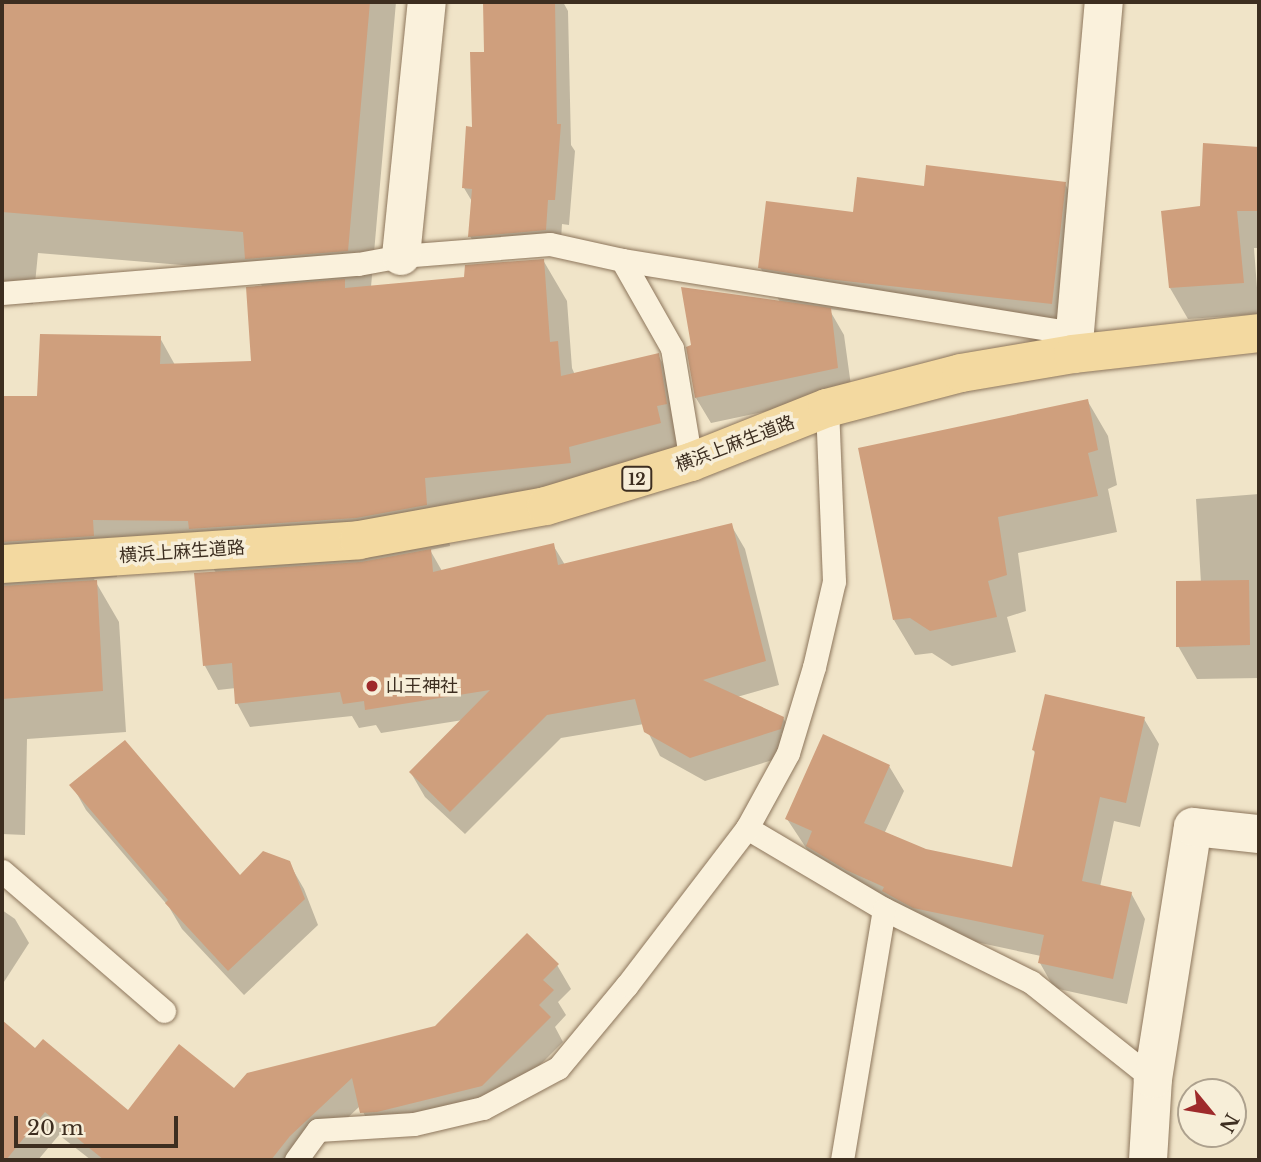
<!DOCTYPE html>
<html>
<head>
<meta charset="utf-8">
<style>
	body { margin:0 }
	#map { position:relative; width:1261px; height:1162px; overflow:hidden; background:#f0e4c8; font-family:"Libre Baskerville","Noto Sans JP",serif }
	div>[style] { position:absolute }
	.shadow>* { inset:0; background:#0003 }
	.building>* { inset:0; background:#cf9f7d }
	.roads { filter:drop-shadow(0 0 2px #8d765c) drop-shadow(0 0 2px #8d765c) }
	.lane>* { height:23px; margin:-11.5px; padding:0 11.5px; transform-origin:11.5px; border-radius:11.5px; background:#faf1dc }
	.street>* { height:38px; margin:-19px; padding:0 19px; transform-origin:19px; border-radius:19px; background:#faf1dc }
	.primary>* { height:38px; margin:-19px; padding:0 19px; transform-origin:19px; border-radius:19px; background:#f3d9a0 }
	.dots>* { width:19px; height:19px; translate:-50% -50%; box-sizing:border-box; border:4px solid #f7eed8; border-radius:50% }
	span { translate:-50% -50%; white-space:nowrap; text-align:center; line-height:1.15; -webkit-text-stroke:7px #f7eed8; paint-order:stroke }
	.shield-label span { padding:2px 5px; background:#f7eed8; border:2px solid; border-radius:5px; -webkit-text-stroke-width:0 }
	.shield-label { font-size:16px; color:#3d2e20; font-weight:700 }
	.street-label { font-size:18px; color:#3d2e20 }
	.poi-label { font-size:18px; color:#3d2e20 }
	.left { translate:0 -50%; text-align:left }
	.frame { position:absolute; inset:0; border:4px solid #3d2e20; pointer-events:none }
	.north { position:absolute; left:1177px; top:1078px; width:70px; height:70px; box-sizing:border-box; background:#f7eed8; border:2px solid #ada18e; border-radius:50%; rotate:120deg; font-size:19px; font-weight:700; line-height:28px; text-align:center; color:#3d2e20 }
	.north::after { content:''; display:block; margin:auto; width:24px; height:32px; background:#9e2a2b; clip-path:polygon(50% 0,100% 100%,50% 72%,0 100%) }
	.scale { position:absolute; left:14px; top:1116px; width:164px; height:32px; box-sizing:border-box; border:4px solid #3d2e20; border-top:0; padding-left:9px; font-size:21px; line-height:24px; white-space:nowrap; color:#3d2e20; -webkit-text-stroke:5px #f7eed8; paint-order:stroke }
</style>
</head>
<body>
<div id="map">
	<div class="shadow">
		<div style="clip-path:polygon(2px 2px,396px 2px,371px 287px,466px 279px,543px 260px,567px 301px,572px 368px,575px 375px,658px 355px,681px 396px,690px 445px,447px 519px,450px 546px,430px 550px,442px 571px,553px 545px,565px 565px,731px 525px,745px 549px,779px 685px,737px 697px,783px 718px,797px 742px,781px 733px,792px 754px,705px 781px,660px 756px,644px 724px,561px 738px,465px 834px,425px 797px,411px 773px,463px 720px,381px 733px,376px 725px,359px 728px,352px 716px,250px 727px,237px 703px,236px 688px,218px 690px,205px 666px,216px 573px,210px 562px,116px 560px,117px 577px,94px 579px,119px 622px,126px 732px,27px 739px,25px 835px,2px 834px,2px 398px,39px 398px,160px 338px,175px 365px,253px 363px,263px 288px,254px 271px,38px 253px,33px 304px,2px 302px)"></div>
		<div style="clip-path:polygon(485px 2px,563px 2px,568px 11px,571px 145px,575px 151px,569px 225px,562px 224px,560px 255px,484px 261px,470px 236px,473px 203px,464px 188px,486px 53px)"></div>
		<div style="clip-path:polygon(1205px 145px,1259px 149px,1259px 248px,1254px 248px,1259px 314px,1188px 319px,1170px 288px,1202px 208px)"></div>
		<div style="clip-path:polygon(1065px 184px,1086px 220px,1072px 339px,829px 309px,844px 335px,852px 393px,711px 423px,696px 398px,780px 302px,760px 267px,925px 188px)"></div>
		<div style="clip-path:polygon(1087px 400px,1108px 436px,1117px 485px,1108px 489px,1117px 532px,1018px 553px,1026px 611px,1007px 617px,1016px 652px,952px 666px,932px 653px,915px 655px,894px 620px)"></div>
		<div style="clip-path:polygon(1259px 494px,1259px 678px,1197px 679px,1178px 646px,1201px 583px,1196px 499px)"></div>
		<div style="clip-path:polygon(1144px 719px,1159px 744px,1140px 827px,1114px 821px,1100px 887px,1131px 893px,1145px 919px,1127px 1004px,1054px 988px,1040px 963px,1041px 956px,929px 932px,822px 872px,787px 819px,889px 766px,904px 791px,884px 834px,926px 850px,1014px 869px,1036px 755px,1033px 749px)"></div>
		<div style="clip-path:polygon(72px 785px,240px 877px,289px 863px,304px 889px,318px 925px,244px 995px,182px 929px,169px 907px,86px 810px)"></div>
		<div style="clip-path:polygon(2px 910px,15px 919px,29px 943px,2px 985px)"></div>
		<div style="clip-path:polygon(557px 965px,571px 989px,558px 1002px,566px 1015px,555px 1027px,563px 1042px,496px 1109px,376px 1137px,360px 1106px,303px 1160px,91px 1160px,59px 1135px,38px 1160px,7px 1160px,2px 1156px,2px 1022px,35px 1050px,128px 1113px,234px 1090px,435px 1027px)"></div>
	</div>
	<div class="building">
		<div style="clip-path:polygon(2px 2px,370px 2px,348px 251px,245px 259px,243px 232px,2px 212px)"></div>
		<div style="clip-path:polygon(483px 2px,555px 2px,557px 124px,561px 124px,555px 200px,548px 200px,546px 230px,468px 237px,472px 189px,462px 188px,466px 126px,472px 127px,470px 52px,484px 52px)"></div>
		<div style="clip-path:polygon(1203px 143px,1259px 147px,1259px 211px,1237px 211px,1244px 283px,1169px 288px,1161px 211px,1200px 206px)"></div>
		<div style="clip-path:polygon(926px 165px,1066px 182px,1052px 304px,827px 279px,758px 268px,766px 201px,853px 212px,857px 177px,924px 186px)"></div>
		<div style="clip-path:polygon(544px 259px,550px 342px,558px 341px,561px 376px,659px 353px,667px 404px,657px 406px,661px 423px,569px 447px,571px 463px,425px 478px,427px 505px,356px 518px,189px 529px,188px 521px,93px 520px,94px 536px,2px 542px,2px 396px,37px 396px,40px 334px,161px 336px,160px 364px,251px 361px,246px 287px,345px 279px,345px 288px,464px 277px,465px 265px)"></div>
		<div style="clip-path:polygon(681px 287px,831px 308px,838px 368px,695px 398px,686px 347px,691px 345px)"></div>
		<div style="clip-path:polygon(1088px 399px,1098px 450px,1088px 453px,1098px 496px,998px 517px,1007px 575px,988px 581px,997px 617px,930px 631px,910px 618px,893px 620px,858px 448px)"></div>
		<div style="clip-path:polygon(732px 523px,766px 661px,703px 680px,784px 717px,781px 729px,690px 758px,644px 732px,635px 699px,547px 715px,450px 812px,409px 772px,490px 690px,365px 710px,364px 701px,343px 704px,340px 692px,235px 704px,232px 663px,203px 666px,194px 573px,361px 562px,431px 549px,433px 572px,554px 543px,558px 565px)"></div>
		<div style="clip-path:polygon(97px 580px,103px 691px,2px 699px,2px 586px)"></div>
		<div style="clip-path:polygon(1249px 580px,1250px 645px,1176px 647px,1176px 581px)"></div>
		<div style="clip-path:polygon(1045px 694px,1145px 717px,1126px 803px,1100px 797px,1082px 881px,1132px 892px,1113px 979px,1038px 963px,1044px 935px,913px 908px,882px 891px,884px 887px,846px 870px,806px 846px,812px 831px,785px 819px,823px 734px,890px 765px,864px 823px,926px 849px,1012px 867px,1035px 751px,1032px 750px)"></div>
		<div style="clip-path:polygon(125px 740px,240px 875px,263px 851px,290px 861px,305px 899px,228px 971px,165px 903px,168px 900px,69px 785px)"></div>
		<div style="clip-path:polygon(527px 933px,559px 964px,543px 980px,554px 990px,539px 1005px,551px 1017px,482px 1086px,377px 1112px,360px 1113px,352px 1078px,290px 1136px,271px 1160px,104px 1160px,45px 1112px,6px 1160px,2px 1160px,2px 1020px,35px 1048px,43px 1039px,128px 1110px,179px 1044px,234px 1088px,247px 1073px,435px 1026px)"></div>
	</div>
	<div class="roads">
		<div class="lane">
			<div style="left:622px;top:260px;width:459px;rotate:9.2deg"></div>
			<div style="left:2px;top:293px;width:357px;rotate:-4.7deg"></div>
			<div style="left:358px;top:264px;width:44px;rotate:-10.5deg"></div>
			<div style="left:401px;top:256px;width:149px;rotate:-4.6deg"></div>
			<div style="left:550px;top:244px;width:74px;rotate:12.5deg"></div>
			<div style="left:622px;top:260px;width:101px;rotate:60.4deg"></div>
			<div style="left:672px;top:348px;width:116px;rotate:80.5deg"></div>
			<div style="left:747px;top:828px;width:159px;rotate:30.6deg"></div>
			<div style="left:884px;top:909px;width:164px;rotate:26.4deg"></div>
			<div style="left:1031px;top:982px;width:156px;rotate:38.5deg"></div>
			<div style="left:2px;top:871px;width:214px;rotate:40.8deg"></div>
			<div style="left:296px;top:1160px;width:37px;rotate:-54deg"></div>
			<div style="left:318px;top:1130px;width:96px;rotate:-3.6deg"></div>
			<div style="left:414px;top:1124px;width:71px;rotate:-13.1deg"></div>
			<div style="left:483px;top:1108px;width:85px;rotate:-28.1deg"></div>
			<div style="left:558px;top:1068px;width:108px;rotate:-50.3deg"></div>
			<div style="left:627px;top:985px;width:198px;rotate:-52.6deg"></div>
			<div style="left:747px;top:828px;width:85px;rotate:-61.3deg"></div>
			<div style="left:788px;top:753px;width:90px;rotate:-73.2deg"></div>
			<div style="left:814px;top:667px;width:88px;rotate:-76.9deg"></div>
			<div style="left:834px;top:581px;width:173px;rotate:-92.3deg"></div>
			<div style="left:842px;top:1160px;width:254px;rotate:-80.5deg"></div>
		</div>
		<div class="street">
			<div style="left:401px;top:256px;width:255px;rotate:-84.2deg"></div>
			<div style="left:1073px;top:354px;width:353px;rotate:-85deg"></div>
			<div style="left:1148px;top:1160px;width:81px;rotate:-86.5deg"></div>
			<div style="left:1153px;top:1079px;width:255px;rotate:-81deg"></div>
			<div style="left:1193px;top:827px;width:66px;rotate:6.1deg"></div>
		</div>
		<div class="primary">
			<div style="left:2px;top:564px;width:358px;rotate:-3.8deg"></div>
			<div style="left:359px;top:540px;width:190px;rotate:-10.3deg"></div>
			<div style="left:546px;top:506px;width:152px;rotate:-16.9deg"></div>
			<div style="left:691px;top:462px;width:146px;rotate:-21.7deg"></div>
			<div style="left:827px;top:408px;width:138px;rotate:-14.6deg"></div>
			<div style="left:961px;top:373px;width:114px;rotate:-9.6deg"></div>
			<div style="left:1073px;top:354px;width:187px;rotate:-6.4deg"></div>
		</div>
	</div>
	<div class="dots">
		<div style="left:372px;top:686px;background:#9e2a2b"></div>
	</div>
	<div class="shield-label">
		<span style="left:637px;top:479px">12</span>
	</div>
	<div class="street-label">
		<span style="left:735px;top:444px;rotate:-21deg">横浜上麻生道路</span>
		<span style="left:182px;top:552px;rotate:-4deg">横浜上麻生道路</span>
	</div>
	<div class="poi-label">
		<span class="left" style="left:386px;top:686px">山王神社</span>
	</div>
	<div class="frame"></div>
	<div class="north">N</div>
	<div class="scale">20 m</div>
</div>
</body>
</html>
